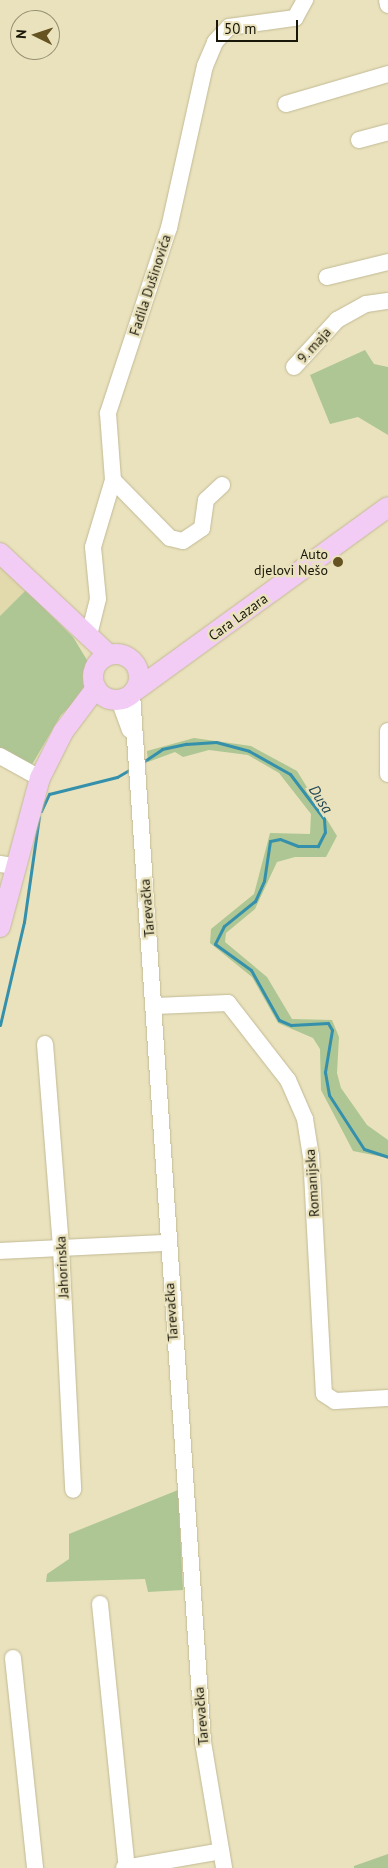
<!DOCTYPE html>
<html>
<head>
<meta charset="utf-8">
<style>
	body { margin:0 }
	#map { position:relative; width:388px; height:1868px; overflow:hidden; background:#eae2bd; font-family:"PT Sans",sans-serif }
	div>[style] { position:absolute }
	.built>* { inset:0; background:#e2d9ac }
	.green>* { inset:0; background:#adc694 }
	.stream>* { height:3px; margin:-1.5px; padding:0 1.5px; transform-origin:1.5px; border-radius:1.5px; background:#3590ab }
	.roads { filter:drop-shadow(0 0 1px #c1ba96) drop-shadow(0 0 1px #c1ba96) }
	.minor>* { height:16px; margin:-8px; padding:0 8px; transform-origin:8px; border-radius:8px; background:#fff }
	.major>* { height:20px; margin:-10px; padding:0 10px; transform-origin:10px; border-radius:10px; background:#f2ccf4 }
	.major>.ring { margin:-10px; padding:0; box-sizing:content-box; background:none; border:20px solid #f2ccf4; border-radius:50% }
	.dots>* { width:14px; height:14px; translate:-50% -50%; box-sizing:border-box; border:2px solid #eae2bd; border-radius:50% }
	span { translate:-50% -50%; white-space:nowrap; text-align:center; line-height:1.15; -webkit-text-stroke:5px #eae2bd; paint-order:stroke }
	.street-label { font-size:14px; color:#191709 }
	.poi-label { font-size:14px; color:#191709 }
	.right { translate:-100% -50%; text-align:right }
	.water-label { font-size:15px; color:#204754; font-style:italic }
	.north { position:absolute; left:10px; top:10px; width:50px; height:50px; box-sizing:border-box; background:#eae2bd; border:1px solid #969175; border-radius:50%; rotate:274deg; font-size:14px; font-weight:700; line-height:20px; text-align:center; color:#191709 }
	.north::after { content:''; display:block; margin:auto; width:18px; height:22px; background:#655422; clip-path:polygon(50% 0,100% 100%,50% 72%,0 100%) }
	.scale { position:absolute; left:216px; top:20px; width:82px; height:22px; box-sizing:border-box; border:2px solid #191709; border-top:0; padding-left:6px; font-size:15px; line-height:18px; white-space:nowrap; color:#191709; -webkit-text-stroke:4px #eae2bd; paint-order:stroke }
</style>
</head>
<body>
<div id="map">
	<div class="built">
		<div style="clip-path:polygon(0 566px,26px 590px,0 616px)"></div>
	</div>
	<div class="green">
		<div style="clip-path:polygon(365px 350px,374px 364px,388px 367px,388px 435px,358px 417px,330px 424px,310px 375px)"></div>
		<div style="clip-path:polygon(26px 590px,73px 637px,87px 660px,88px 690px,61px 715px,30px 768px,0 749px,0 616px)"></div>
		<div style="clip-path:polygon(194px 738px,251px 746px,297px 771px,337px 836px,326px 857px,295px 857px,277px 862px,255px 909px,226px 933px,225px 942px,267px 977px,292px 1019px,332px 1020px,339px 1037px,337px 1073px,341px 1088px,367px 1125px,388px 1140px,388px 1158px,353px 1151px,321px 1090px,320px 1049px,313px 1038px,278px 1023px,252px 977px,210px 943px,211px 929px,254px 894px,270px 833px,310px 834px,311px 814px,279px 773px,248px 755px,209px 750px,183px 757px,175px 752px,148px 762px,147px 751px)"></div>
		<div style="clip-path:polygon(178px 1490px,183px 1590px,148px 1592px,145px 1579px,46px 1582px,47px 1574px,69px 1559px,69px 1534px)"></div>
		<div style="clip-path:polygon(388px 1854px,388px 1868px,354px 1868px,354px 1866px)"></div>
	</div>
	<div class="stream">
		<div style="left:143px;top:762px;width:23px;rotate:-34deg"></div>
		<div style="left:162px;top:749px;width:25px;rotate:-12deg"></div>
		<div style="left:186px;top:744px;width:30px;rotate:-4deg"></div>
		<div style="left:216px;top:742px;width:34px;rotate:15deg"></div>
		<div style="left:249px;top:751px;width:47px;rotate:29.3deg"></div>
		<div style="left:290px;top:774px;width:56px;rotate:52.9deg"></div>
		<div style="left:324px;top:819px;width:13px;rotate:86deg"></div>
		<div style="left:325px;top:832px;width:16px;rotate:117deg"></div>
		<div style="left:318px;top:846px;width:20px;rotate:180deg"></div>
		<div style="left:298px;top:846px;width:19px;rotate:-159deg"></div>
		<div style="left:280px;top:839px;width:10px;rotate:169deg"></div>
		<div style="left:270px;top:841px;width:40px;rotate:98.5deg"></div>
		<div style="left:264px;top:881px;width:22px;rotate:114deg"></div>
		<div style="left:255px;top:901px;width:40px;rotate:141deg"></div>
		<div style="left:224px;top:926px;width:20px;rotate:117deg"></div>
		<div style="left:215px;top:944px;width:44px;rotate:35.8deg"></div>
		<div style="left:251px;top:970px;width:57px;rotate:60.8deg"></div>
		<div style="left:279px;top:1020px;width:13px;rotate:23deg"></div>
		<div style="left:291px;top:1025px;width:37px;rotate:-3deg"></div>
		<div style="left:328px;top:1023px;width:8px;rotate:60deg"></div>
		<div style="left:332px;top:1030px;width:43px;rotate:99.5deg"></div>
		<div style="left:325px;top:1072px;width:23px;rotate:80deg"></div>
		<div style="left:329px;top:1095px;width:64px;rotate:57.1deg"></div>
		<div style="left:364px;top:1149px;width:25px;rotate:18deg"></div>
		<div style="left:41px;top:811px;width:19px;rotate:-65deg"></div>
		<div style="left:49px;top:794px;width:70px;rotate:-14deg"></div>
		<div style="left:117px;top:777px;width:16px;rotate:-30deg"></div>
		<div style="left:0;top:1025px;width:106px;rotate:-76.9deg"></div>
		<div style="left:24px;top:922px;width:106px;rotate:-81.9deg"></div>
	</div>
	<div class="roads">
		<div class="minor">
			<div style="left:387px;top:0;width:5px;rotate:79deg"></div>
			<div style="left:286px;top:104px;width:106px;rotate:-16.4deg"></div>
			<div style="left:359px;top:140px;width:30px;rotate:-15deg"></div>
			<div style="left:327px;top:277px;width:63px;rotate:-13.8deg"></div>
			<div style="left:294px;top:367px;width:64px;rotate:-47.5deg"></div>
			<div style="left:337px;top:320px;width:33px;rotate:-29deg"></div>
			<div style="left:366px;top:304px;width:22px;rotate:-8deg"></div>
			<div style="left:113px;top:480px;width:81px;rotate:45.5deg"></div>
			<div style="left:170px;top:538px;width:13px;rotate:13deg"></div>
			<div style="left:183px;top:541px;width:23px;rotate:-34deg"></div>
			<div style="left:202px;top:528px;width:28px;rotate:-82deg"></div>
			<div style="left:206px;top:500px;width:22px;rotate:-43deg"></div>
			<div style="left:89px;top:635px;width:37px;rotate:-76deg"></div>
			<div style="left:98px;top:599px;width:52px;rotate:-95.5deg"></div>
			<div style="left:93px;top:547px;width:70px;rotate:-73.4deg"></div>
			<div style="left:113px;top:480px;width:67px;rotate:-94.3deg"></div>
			<div style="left:108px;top:413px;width:195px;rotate:-71.8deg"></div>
			<div style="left:169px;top:228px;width:166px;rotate:-77.5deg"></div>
			<div style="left:205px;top:66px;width:26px;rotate:-67deg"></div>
			<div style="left:215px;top:42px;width:21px;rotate:-47deg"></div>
			<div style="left:229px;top:27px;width:67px;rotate:-7.8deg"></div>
			<div style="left:295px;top:18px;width:21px;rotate:-61deg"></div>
			<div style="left:132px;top:694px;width:1050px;rotate:86.12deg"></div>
			<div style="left:203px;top:1742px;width:128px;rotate:80.5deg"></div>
			<div style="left:119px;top:700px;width:32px;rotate:70deg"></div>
			<div style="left:388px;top:731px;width:43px;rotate:90deg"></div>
			<div style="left:0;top:756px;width:46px;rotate:28.8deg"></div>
			<div style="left:0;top:864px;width:14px;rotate:8deg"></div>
			<div style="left:155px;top:1006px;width:73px;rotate:-2.4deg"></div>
			<div style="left:228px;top:1003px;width:98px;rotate:52.1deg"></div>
			<div style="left:288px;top:1080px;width:43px;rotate:66.4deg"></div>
			<div style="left:305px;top:1119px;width:36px;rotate:81deg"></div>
			<div style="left:311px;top:1155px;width:239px;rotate:86.9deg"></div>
			<div style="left:324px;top:1394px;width:13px;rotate:32deg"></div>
			<div style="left:335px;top:1401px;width:53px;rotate:-3.2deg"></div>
			<div style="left:45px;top:1044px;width:206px;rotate:85.5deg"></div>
			<div style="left:61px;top:1249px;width:241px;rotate:87.1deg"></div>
			<div style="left:0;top:1251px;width:166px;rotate:-2.8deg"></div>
			<div style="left:100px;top:1604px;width:265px;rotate:84.2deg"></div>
			<div style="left:13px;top:1658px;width:211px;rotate:84deg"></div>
			<div style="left:124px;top:1868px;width:98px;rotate:-9.9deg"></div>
		</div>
		<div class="major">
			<div style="left:0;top:553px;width:149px;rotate:43.1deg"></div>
			<div class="ring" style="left:93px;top:654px;width:26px;height:26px"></div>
			<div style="left:136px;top:690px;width:311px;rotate:-36deg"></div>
			<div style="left:0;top:927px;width:154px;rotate:-75deg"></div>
			<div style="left:40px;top:778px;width:51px;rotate:-63.4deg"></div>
			<div style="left:63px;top:732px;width:55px;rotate:-53.1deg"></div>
		</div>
	</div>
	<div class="dots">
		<div style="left:338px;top:562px;background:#655422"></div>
	</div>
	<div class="street-label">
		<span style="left:150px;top:285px;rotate:-72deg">Fadila Dušinovića</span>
		<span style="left:314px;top:345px;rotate:-48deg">9. maja</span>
		<span style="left:238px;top:617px;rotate:-36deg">Cara Lazara</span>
		<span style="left:147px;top:908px;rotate:-95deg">Tarevačka</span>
		<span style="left:312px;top:1183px;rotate:-94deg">Romanijska</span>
		<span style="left:62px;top:1267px;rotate:-93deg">Jahorinska</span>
		<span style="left:171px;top:1312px;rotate:-94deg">Tarevačka</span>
		<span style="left:201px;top:1716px;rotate:-95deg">Tarevačka</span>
	</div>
	<div class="poi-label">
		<span class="right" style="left:328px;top:562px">Auto<br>djelovi Nešo</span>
	</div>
	<div class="water-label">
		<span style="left:321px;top:799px;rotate:57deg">Dusa</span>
	</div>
	<div class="north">N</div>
	<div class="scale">50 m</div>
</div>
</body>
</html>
